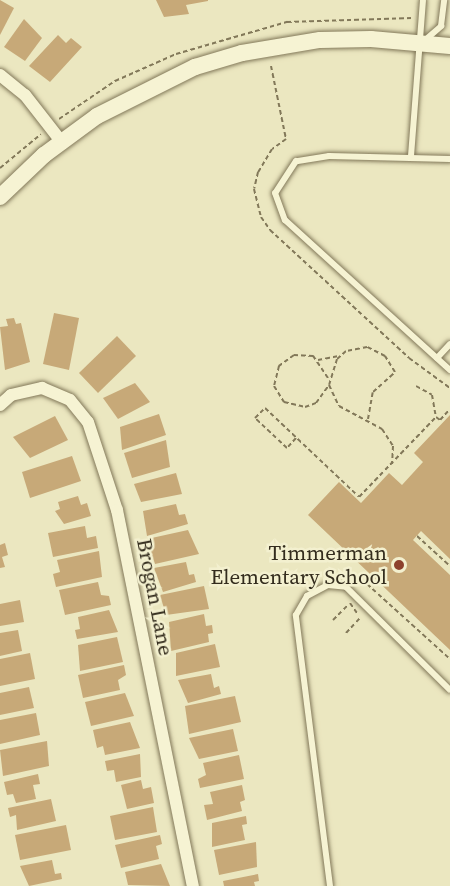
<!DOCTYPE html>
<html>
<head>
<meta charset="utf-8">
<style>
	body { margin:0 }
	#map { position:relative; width:450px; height:886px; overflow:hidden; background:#ebe7c0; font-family:"Source Serif 4",serif }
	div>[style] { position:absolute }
	.building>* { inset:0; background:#c7a978 }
	.path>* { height:2px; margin-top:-1px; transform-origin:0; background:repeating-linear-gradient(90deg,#827859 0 4.5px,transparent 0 7.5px) }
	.roads { filter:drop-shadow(0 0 2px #827859) drop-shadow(0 0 2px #827859) }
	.service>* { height:6px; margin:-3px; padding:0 3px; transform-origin:3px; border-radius:3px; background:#f6f3d3 }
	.minor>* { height:12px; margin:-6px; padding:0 6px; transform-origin:6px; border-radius:6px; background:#f6f3d3 }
	.tertiary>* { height:16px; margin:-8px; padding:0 8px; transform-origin:8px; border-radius:8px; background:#f6f3d3 }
	.dots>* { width:16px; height:16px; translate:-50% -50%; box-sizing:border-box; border:3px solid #f3f0cf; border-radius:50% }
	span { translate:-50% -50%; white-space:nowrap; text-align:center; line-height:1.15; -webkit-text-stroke:5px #f3f0cf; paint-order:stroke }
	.poi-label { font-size:21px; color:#332c1d }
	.right { translate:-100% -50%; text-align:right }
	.street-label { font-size:21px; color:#332c1d }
</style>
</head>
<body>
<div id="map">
	<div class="building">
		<div style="clip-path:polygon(0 0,14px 8px,0 35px)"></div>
		<div style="clip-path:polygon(156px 0,208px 0,208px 1px,186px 5px,189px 14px,164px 17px)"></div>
		<div style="clip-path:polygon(24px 19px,42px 38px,25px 61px,4px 47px)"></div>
		<div style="clip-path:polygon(58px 35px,66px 43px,71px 38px,82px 47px,50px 82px,29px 66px)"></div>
		<div style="clip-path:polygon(54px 313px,79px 318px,69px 370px,43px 364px)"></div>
		<div style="clip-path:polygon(14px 318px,16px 324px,21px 323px,30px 362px,5px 370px,0 327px,8px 326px,6px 319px)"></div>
		<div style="clip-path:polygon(117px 336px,136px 356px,98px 393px,79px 373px)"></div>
		<div style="clip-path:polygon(135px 383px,150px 402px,118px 419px,103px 398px)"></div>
		<div style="clip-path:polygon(159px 414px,166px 435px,122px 450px,120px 427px)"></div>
		<div style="clip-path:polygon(450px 415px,450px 559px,421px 531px,413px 540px,450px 575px,450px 650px,308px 515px,339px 482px,361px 503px,389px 473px,402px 485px,423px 462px,414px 453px)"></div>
		<div style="clip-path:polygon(55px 416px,68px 440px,30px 458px,13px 437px)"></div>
		<div style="clip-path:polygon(166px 440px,170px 467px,132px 478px,124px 453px)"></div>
		<div style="clip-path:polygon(72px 456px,81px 481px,30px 498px,22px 472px)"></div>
		<div style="clip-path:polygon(176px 473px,182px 494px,141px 502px,134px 484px)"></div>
		<div style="clip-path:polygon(78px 496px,81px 505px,87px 503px,91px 516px,64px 524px,55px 511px,60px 509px,58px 502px)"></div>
		<div style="clip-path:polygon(176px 504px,179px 515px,185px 514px,188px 524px,147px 536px,143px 511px)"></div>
		<div style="clip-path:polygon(85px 526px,87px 538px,96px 536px,98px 548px,53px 557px,48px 533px)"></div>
		<div style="clip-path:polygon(188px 530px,199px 554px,155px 564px,147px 539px)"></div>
		<div style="clip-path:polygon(5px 543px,8px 555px,2px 557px,5px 567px,0 568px,0 545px)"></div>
		<div style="clip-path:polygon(99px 551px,102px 577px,56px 587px,53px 574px,60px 572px,57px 560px)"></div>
		<div style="clip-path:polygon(186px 562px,189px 575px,194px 574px,196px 582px,163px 592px,154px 568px)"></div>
		<div style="clip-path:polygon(98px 582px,101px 595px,109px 596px,111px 605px,65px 615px,59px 590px)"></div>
		<div style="clip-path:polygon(204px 586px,209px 609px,166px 615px,160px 595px)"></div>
		<div style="clip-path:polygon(20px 600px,24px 622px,0 626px,0 604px)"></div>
		<div style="clip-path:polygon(109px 610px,118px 632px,77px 639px,75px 630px,80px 629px,78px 617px)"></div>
		<div style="clip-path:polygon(204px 614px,206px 626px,212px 625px,213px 633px,208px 634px,209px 642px,171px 651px,169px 622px)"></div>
		<div style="clip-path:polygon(18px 630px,22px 651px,0 656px,0 633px)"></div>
		<div style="clip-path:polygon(117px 637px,123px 662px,80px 671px,78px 645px)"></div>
		<div style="clip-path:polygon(215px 644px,220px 667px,176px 676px,176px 653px)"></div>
		<div style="clip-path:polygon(30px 653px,35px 679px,0 686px,0 659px)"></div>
		<div style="clip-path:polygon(124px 665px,126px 675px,118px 680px,120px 690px,83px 698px,78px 675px)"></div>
		<div style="clip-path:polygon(211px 674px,214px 688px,219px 686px,221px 694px,188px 703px,178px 680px)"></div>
		<div style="clip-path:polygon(29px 687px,34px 708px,0 715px,0 693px)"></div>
		<div style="clip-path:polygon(125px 693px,134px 716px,91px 726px,85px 702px)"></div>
		<div style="clip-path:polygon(235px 696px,241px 722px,189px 734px,185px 706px)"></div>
		<div style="clip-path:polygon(36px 713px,40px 735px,0 744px,0 720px)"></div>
		<div style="clip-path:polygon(130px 722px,140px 748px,105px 755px,103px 746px,97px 748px,93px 730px)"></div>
		<div style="clip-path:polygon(233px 729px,238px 751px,199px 759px,189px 738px)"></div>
		<div style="clip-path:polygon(47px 741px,49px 766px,3px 776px,0 750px)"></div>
		<div style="clip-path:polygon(140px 754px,141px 777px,116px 782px,114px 770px,107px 771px,105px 761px)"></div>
		<div style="clip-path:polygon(239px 755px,244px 779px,200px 788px,198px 779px,206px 775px,203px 763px)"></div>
		<div style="clip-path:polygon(38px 774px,40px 784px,33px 785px,36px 799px,16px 803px,13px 794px,7px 795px,4px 782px)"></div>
		<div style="clip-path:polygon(141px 780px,143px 789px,151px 787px,154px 803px,127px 809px,121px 785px)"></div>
		<div style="clip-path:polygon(242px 785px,245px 800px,240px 802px,242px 811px,207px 820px,204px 805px,213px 804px,210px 792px)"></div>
		<div style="clip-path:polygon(51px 799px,56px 821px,17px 830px,16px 815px,10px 817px,8px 808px)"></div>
		<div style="clip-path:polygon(153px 807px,157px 832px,115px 840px,110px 816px)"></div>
		<div style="clip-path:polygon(246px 816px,247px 824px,242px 825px,245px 840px,212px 847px,212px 823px)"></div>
		<div style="clip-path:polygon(66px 825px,71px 850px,20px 860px,15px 835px)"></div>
		<div style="clip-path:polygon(160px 835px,162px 844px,156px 846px,159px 859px,121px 868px,115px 845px)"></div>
		<div style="clip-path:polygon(256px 842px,257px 867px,219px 875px,214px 850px)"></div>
		<div style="clip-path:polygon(52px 860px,55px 874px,61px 873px,62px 879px,29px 886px,20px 866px)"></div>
		<div style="clip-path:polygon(161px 864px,170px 886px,128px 885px,125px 872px)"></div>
		<div style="clip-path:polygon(258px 874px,259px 881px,254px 882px,255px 886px,224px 886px,223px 881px)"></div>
	</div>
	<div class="path">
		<div style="left:271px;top:66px;width:75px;rotate:78.4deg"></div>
		<div style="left:286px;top:139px;width:17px;rotate:144deg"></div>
		<div style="left:272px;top:149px;width:27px;rotate:121deg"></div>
		<div style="left:258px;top:172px;width:17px;rotate:103deg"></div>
		<div style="left:254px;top:189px;width:29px;rotate:76deg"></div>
		<div style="left:261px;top:217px;width:16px;rotate:55deg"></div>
		<div style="left:270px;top:230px;width:189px;rotate:42.6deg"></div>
		<div style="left:409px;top:358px;width:51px;rotate:36.2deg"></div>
		<div style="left:59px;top:119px;width:68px;rotate:-34.2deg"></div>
		<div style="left:115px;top:81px;width:67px;rotate:-23.9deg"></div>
		<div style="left:176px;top:54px;width:116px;rotate:-16.1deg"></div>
		<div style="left:287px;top:22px;width:125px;rotate:-1.8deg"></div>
		<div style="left:0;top:168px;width:53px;rotate:-39.7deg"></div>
		<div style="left:318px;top:360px;width:21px;rotate:-11deg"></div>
		<div style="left:328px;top:378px;width:27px;rotate:-124deg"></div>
		<div style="left:313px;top:356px;width:19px;rotate:-177deg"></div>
		<div style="left:294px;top:355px;width:19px;rotate:144deg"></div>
		<div style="left:279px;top:366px;width:21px;rotate:104deg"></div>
		<div style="left:274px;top:386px;width:19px;rotate:58deg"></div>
		<div style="left:284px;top:402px;width:22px;rotate:13deg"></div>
		<div style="left:305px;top:407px;width:12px;rotate:-20deg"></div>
		<div style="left:316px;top:403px;width:22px;rotate:-54deg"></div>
		<div style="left:416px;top:386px;width:18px;rotate:29deg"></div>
		<div style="left:432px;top:395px;width:22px;rotate:80deg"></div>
		<div style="left:368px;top:419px;width:27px;rotate:-80deg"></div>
		<div style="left:373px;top:392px;width:30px;rotate:-42deg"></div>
		<div style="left:395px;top:372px;width:19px;rotate:-122deg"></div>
		<div style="left:385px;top:356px;width:20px;rotate:-153deg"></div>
		<div style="left:367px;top:347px;width:21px;rotate:169deg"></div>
		<div style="left:346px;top:351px;width:12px;rotate:138deg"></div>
		<div style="left:337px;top:359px;width:27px;rotate:107deg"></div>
		<div style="left:329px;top:385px;width:23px;rotate:65deg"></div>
		<div style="left:339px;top:406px;width:49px;rotate:28.1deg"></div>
		<div style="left:382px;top:429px;width:20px;rotate:57deg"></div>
		<div style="left:393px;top:446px;width:18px;rotate:93deg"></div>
		<div style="left:296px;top:438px;width:13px;rotate:132deg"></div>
		<div style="left:287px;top:448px;width:44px;rotate:-136.8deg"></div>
		<div style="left:255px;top:418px;width:14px;rotate:-45deg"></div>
		<div style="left:265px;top:408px;width:129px;rotate:43.4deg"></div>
		<div style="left:359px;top:497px;width:111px;rotate:-46.1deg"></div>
		<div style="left:436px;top:417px;width:5px;rotate:37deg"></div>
		<div style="left:440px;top:420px;width:15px;rotate:-48deg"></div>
		<div style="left:417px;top:536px;width:45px;rotate:42.3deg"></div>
		<div style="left:367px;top:584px;width:112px;rotate:42.1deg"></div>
		<div style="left:350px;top:603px;width:12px;rotate:55deg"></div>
		<div style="left:333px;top:620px;width:21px;rotate:-45deg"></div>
		<div style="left:346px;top:633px;width:22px;rotate:-47deg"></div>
	</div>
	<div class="roads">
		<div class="service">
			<div style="left:424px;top:41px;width:23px;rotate:-41deg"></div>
			<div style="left:441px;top:26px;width:26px;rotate:-83deg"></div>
			<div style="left:411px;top:156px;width:156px;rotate:-85.6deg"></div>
			<div style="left:450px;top:159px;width:121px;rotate:-178.6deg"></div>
			<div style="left:329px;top:156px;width:33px;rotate:171deg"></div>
			<div style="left:296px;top:161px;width:38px;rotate:123deg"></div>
			<div style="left:275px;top:193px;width:29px;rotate:70deg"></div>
			<div style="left:285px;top:220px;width:223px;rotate:42.3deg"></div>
			<div style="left:437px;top:358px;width:19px;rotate:-47deg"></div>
			<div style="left:330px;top:886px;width:273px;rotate:-97.2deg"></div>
			<div style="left:296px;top:615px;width:22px;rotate:-60deg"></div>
			<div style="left:307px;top:596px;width:24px;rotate:-28deg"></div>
			<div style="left:328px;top:585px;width:18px;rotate:6deg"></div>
			<div style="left:346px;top:587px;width:146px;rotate:44.7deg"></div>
		</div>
		<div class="minor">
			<div style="left:0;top:75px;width:32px;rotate:39deg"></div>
			<div style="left:25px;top:95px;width:58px;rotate:52deg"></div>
			<div style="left:0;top:405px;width:15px;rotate:-42deg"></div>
			<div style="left:11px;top:395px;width:32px;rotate:-13deg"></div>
			<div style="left:42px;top:388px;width:30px;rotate:23deg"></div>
			<div style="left:70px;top:400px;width:28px;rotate:51deg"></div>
			<div style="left:88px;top:422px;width:93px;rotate:71.8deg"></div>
			<div style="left:117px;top:510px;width:384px;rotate:78.6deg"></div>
		</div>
		<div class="tertiary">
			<div style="left:0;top:197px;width:61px;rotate:-43.7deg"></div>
			<div style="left:44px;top:155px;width:66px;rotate:-36.3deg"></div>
			<div style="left:97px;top:116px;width:110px;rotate:-26.6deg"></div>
			<div style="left:195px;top:67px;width:49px;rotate:-16.6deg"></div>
			<div style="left:242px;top:53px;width:79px;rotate:-9.5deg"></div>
			<div style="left:320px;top:40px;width:51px;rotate:-1.1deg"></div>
			<div style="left:371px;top:39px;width:79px;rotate:5.1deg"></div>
		</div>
	</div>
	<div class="dots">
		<div style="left:399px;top:565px;background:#8d412d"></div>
	</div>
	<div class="poi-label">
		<span class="right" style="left:387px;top:565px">Timmerman<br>Elementary School</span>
	</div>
	<div class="street-label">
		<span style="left:155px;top:597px;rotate:79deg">Brogan Lane</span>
	</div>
</div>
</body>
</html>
